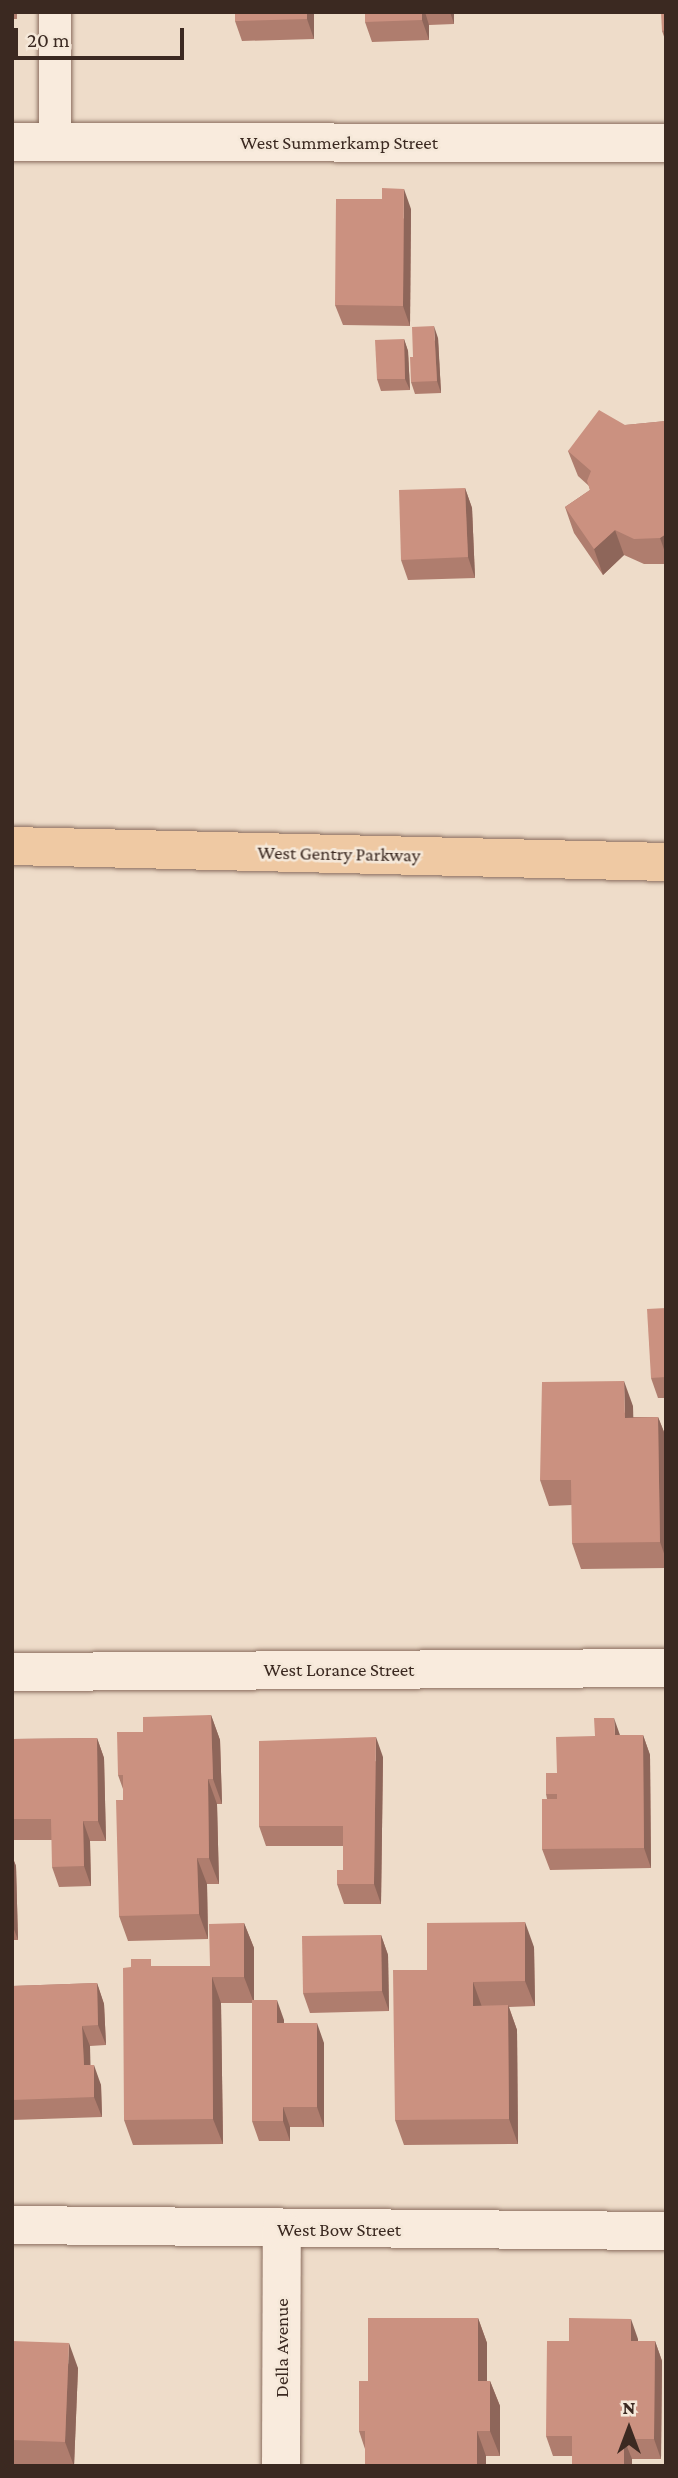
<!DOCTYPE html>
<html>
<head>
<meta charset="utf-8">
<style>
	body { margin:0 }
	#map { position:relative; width:678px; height:2478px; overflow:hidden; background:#eedcc9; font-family:"Crimson Pro",serif }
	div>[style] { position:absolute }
	.roads { filter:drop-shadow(0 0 2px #8a6d5e) drop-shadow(0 0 2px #8a6d5e) }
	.service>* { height:32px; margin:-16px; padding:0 16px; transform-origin:16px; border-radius:16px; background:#f9ebdd }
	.minor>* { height:38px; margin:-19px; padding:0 19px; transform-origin:19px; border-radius:19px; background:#f9ebdd }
	.primary>* { height:38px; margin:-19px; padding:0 19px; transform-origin:19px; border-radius:19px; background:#efc9a3 }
	.wall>* { inset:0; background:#af7d6e }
	.shaded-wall>* { inset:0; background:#8e665a }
	.building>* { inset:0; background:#cb9180 }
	span { translate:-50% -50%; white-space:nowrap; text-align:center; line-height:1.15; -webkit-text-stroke:5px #f5e8d9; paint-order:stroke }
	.street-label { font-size:19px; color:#3b2921 }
	.frame { position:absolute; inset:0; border:14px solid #3b2921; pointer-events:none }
	.north { position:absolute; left:594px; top:2394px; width:70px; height:70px; -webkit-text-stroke:5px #f5e8d9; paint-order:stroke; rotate:0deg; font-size:19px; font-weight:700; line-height:28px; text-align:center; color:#3b2921 }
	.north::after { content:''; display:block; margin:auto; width:24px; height:32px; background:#3b2921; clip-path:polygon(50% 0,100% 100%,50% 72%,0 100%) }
	.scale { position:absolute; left:14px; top:28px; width:170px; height:32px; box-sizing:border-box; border:4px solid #3b2921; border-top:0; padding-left:9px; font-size:21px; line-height:24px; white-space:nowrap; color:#3b2921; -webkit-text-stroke:5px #f5e8d9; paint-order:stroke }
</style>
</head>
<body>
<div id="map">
	<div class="roads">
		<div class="service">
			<div style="left:55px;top:12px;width:131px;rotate:90deg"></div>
		</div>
		<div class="minor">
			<div style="left:12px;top:142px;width:654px;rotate:0.09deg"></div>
			<div style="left:12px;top:1672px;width:654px;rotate:-0.35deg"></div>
			<div style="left:12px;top:2225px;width:654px;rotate:0.53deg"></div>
			<div style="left:281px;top:2466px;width:236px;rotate:-89.8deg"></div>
		</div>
		<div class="primary">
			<div style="left:12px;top:846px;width:654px;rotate:1.4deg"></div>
		</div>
	</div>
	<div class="wall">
		<div style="clip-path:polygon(12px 12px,17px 12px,17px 19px,12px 19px)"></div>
		<div style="clip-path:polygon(314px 12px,314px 39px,242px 41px,235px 21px)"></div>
		<div style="clip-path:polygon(365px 12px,454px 12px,454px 24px,429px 25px,429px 40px,372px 42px,365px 22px)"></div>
		<div style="clip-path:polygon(666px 12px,666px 42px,662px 31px)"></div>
		<div style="clip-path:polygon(411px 209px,410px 326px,343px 325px,335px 305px)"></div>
		<div style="clip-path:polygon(438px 338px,441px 393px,415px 394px,411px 382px,413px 357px)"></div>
		<div style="clip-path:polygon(404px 339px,408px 351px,410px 390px,381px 391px,377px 379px)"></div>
		<div style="clip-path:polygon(666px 421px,666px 564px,644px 564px,624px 555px,603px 575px,574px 533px,565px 507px,590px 490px,589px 486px,578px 476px,568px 451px,625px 425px)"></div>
		<div style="clip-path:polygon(465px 488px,472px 508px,475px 578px,408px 580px,401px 560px)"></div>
		<div style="clip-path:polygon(666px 1308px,666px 1398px,658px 1398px,651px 1378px)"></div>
		<div style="clip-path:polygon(633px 1406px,633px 1417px,658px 1417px,666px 1437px,666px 1568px,581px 1569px,572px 1543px,572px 1505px,549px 1506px,540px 1480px)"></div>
		<div style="clip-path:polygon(211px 1715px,220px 1740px,222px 1804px,217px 1804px,219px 1884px,207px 1884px,208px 1939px,128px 1941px,119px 1916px,123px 1800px,123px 1789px,118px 1775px,143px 1732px)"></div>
		<div style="clip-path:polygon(620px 1735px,643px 1735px,650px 1755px,651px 1868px,550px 1870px,542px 1849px,547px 1799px,546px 1794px,557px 1773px)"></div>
		<div style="clip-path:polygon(97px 1738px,104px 1758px,106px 1841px,90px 1841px,91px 1886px,59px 1887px,52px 1867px,52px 1840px,12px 1840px,12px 1739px)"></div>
		<div style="clip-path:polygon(383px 1757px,381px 1904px,344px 1904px,337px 1884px,343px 1870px,343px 1846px,266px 1846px,259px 1826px)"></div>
		<div style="clip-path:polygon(12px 1856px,16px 1866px,18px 1940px,12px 1940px)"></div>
		<div style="clip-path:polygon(244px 1923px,254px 1948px,254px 2000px,284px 2020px,284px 2023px,324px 2043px,324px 2127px,290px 2127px,290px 2141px,259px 2141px,252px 2121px,252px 2003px,221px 2003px,223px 2144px,133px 2145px,124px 2120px,210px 1966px)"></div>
		<div style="clip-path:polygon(381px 1935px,388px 1955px,389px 2011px,310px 2013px,303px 1993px)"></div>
		<div style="clip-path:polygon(534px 1947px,535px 2006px,509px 2007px,517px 2030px,518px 2144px,404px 2145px,395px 2120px,427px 1970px)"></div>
		<div style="clip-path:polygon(97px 1983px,104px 2004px,106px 2045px,90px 2046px,90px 2065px,101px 2085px,102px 2117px,12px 2120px,12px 1986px)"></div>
		<div style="clip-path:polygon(478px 2318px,487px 2343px,487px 2381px,490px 2381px,500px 2406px,500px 2456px,486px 2456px,486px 2466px,365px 2449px,359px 2431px,368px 2381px)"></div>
		<div style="clip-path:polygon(638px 2339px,638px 2341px,655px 2341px,662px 2361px,661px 2459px,632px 2459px,632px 2466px,572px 2466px,572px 2456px,553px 2456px,546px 2436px)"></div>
		<div style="clip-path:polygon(12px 2341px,78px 2368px,74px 2466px,12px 2465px)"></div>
	</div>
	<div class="shaded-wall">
		<div style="clip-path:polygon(307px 12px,314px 12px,314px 39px,307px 19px)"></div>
		<div style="clip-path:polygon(422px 12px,425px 12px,429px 25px,429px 40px,422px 20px)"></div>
		<div style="clip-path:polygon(450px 12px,454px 12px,454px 24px)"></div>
		<div style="clip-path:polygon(404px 189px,411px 209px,410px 326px,403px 306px)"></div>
		<div style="clip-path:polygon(434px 326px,438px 338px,441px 393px,437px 381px)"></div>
		<div style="clip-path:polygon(404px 339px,408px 351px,410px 390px,405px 379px)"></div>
		<div style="clip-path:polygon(465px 488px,472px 508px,475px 578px,468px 557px)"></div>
		<div style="clip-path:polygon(615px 530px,624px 555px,603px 575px,594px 549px)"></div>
		<div style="clip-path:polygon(666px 534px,666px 555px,660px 538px)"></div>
		<div style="clip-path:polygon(624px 1381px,633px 1406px,634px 1443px,625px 1418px)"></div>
		<div style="clip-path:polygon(658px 1417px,666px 1437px,666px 1559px,660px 1542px)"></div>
		<div style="clip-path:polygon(211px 1715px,220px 1740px,222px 1804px,213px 1779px)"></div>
		<div style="clip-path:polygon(614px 1718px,621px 1738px,615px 1735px)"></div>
		<div style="clip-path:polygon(643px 1735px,650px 1755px,651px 1868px,644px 1848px)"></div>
		<div style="clip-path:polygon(376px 1737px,383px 1757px,381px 1904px,374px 1884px)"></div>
		<div style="clip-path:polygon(97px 1738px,104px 1758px,106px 1841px,98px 1821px)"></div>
		<div style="clip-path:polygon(208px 1779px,217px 1804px,219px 1884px,209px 1858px)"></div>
		<div style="clip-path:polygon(83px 1821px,90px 1841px,91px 1886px,84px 1866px)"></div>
		<div style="clip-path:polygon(12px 1856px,16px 1866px,18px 1940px,12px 1924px)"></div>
		<div style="clip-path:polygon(197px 1858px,207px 1884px,208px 1939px,199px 1914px)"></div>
		<div style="clip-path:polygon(525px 1922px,534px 1947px,535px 2006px,525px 1981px)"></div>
		<div style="clip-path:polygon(244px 1923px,254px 1948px,254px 2003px,244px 1977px)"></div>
		<div style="clip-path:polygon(381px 1935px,388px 1955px,389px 2011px,382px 1991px)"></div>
		<div style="clip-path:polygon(212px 1977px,221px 2003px,223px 2144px,213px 2119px)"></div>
		<div style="clip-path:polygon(473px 1982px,482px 2007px,473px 2006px)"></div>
		<div style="clip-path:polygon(97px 1983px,104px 2004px,106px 2045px,98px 2025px)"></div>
		<div style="clip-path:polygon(277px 2000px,284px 2020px,284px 2043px,277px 2023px)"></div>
		<div style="clip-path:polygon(508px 2005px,517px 2030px,518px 2144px,509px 2119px)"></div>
		<div style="clip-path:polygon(317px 2023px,324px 2043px,324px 2127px,317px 2107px)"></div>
		<div style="clip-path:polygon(82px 2026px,90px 2046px,91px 2085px,84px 2065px)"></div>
		<div style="clip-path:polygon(94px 2065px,101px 2085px,102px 2117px,94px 2097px)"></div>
		<div style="clip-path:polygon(283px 2107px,290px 2127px,290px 2141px,283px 2121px)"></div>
		<div style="clip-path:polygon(478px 2318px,487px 2343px,487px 2406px,478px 2381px)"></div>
		<div style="clip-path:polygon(631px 2319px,638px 2339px,638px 2361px,631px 2341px)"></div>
		<div style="clip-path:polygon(655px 2341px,662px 2361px,661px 2459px,654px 2439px)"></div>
		<div style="clip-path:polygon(69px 2343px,78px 2368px,74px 2466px,65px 2442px)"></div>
		<div style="clip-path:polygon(490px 2381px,500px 2406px,500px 2456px,490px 2431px)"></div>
		<div style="clip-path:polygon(477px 2431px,486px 2456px,486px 2466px,477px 2466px)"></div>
		<div style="clip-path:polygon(624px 2439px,632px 2459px,632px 2466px,625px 2466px,624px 2464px)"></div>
	</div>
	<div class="building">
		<div style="clip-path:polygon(235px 12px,307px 12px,307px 19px,235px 21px)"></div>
		<div style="clip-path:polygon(365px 12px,422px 12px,422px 20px,365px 22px)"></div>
		<div style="clip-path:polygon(661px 12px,666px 12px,666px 30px,662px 31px)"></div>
		<div style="clip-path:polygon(382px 188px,404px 189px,403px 306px,335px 305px,336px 199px,382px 199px)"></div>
		<div style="clip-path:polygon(434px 326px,437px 381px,411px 382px,410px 357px,413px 357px,412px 327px)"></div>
		<div style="clip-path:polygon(404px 339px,405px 379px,377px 379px,375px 340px)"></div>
		<div style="clip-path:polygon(599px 410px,625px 425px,666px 421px,666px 534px,660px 538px,634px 539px,615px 530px,594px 549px,565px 507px,590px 490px,587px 481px,591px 471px,568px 451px)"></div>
		<div style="clip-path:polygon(465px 488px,468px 557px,401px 560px,399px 490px)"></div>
		<div style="clip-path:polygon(666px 1308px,666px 1377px,651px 1378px,647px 1309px)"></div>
		<div style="clip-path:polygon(624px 1381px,625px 1418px,658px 1417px,660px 1542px,572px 1543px,571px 1480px,540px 1480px,542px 1382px)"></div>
		<div style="clip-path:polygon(211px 1715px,213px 1779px,208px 1779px,209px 1858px,197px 1858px,199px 1914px,119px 1916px,116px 1800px,123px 1800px,123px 1775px,118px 1775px,117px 1732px,143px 1732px,143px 1717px)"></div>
		<div style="clip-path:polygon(594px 1718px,614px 1718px,615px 1735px,643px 1735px,644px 1848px,542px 1849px,542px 1799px,557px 1799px,557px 1794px,546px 1794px,546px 1773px,557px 1773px,556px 1737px,595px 1736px)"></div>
		<div style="clip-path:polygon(376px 1737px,374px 1884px,337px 1884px,337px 1870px,343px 1870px,343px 1826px,259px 1826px,259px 1741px)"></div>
		<div style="clip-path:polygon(97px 1738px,98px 1821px,83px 1821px,84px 1866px,52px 1867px,51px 1819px,12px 1819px,12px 1739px)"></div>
		<div style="clip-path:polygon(525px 1922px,525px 1981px,473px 1982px,473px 2006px,508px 2005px,509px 2119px,395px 2120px,393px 1970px,427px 1970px,427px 1923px)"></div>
		<div style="clip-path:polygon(244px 1923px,244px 1977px,212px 1977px,213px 2119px,124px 2120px,123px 1968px,131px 1967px,131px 1959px,151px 1959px,151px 1966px,210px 1966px,209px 1924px)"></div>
		<div style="clip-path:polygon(381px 1935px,382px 1991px,303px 1993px,302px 1936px)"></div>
		<div style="clip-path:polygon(97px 1983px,98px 2025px,82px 2026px,84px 2065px,94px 2065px,94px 2097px,12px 2100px,12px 1986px)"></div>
		<div style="clip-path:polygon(252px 2000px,277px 2000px,277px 2023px,317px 2023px,317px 2107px,283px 2107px,283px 2121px,252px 2121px)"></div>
		<div style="clip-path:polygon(368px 2318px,478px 2318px,478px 2381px,490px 2381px,490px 2431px,477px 2431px,477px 2466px,365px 2466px,365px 2431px,359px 2431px,359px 2381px,368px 2381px)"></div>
		<div style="clip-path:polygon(569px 2318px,631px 2319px,631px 2341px,655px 2341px,654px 2439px,624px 2439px,624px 2464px,572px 2464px,572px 2436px,546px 2436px,547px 2341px,569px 2341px)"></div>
		<div style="clip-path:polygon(12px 2341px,69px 2343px,65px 2442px,12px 2440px)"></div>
	</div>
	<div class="street-label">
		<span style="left:339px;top:143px">West Summerkamp Street</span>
		<span style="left:339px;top:854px;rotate:1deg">West Gentry Parkway</span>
		<span style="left:339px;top:1670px">West Lorance Street</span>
		<span style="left:339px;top:2230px">West Bow Street</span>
		<span style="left:282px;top:2348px;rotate:-90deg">Della Avenue</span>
	</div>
	<div class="frame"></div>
	<div class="north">N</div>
	<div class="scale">20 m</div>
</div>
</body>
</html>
